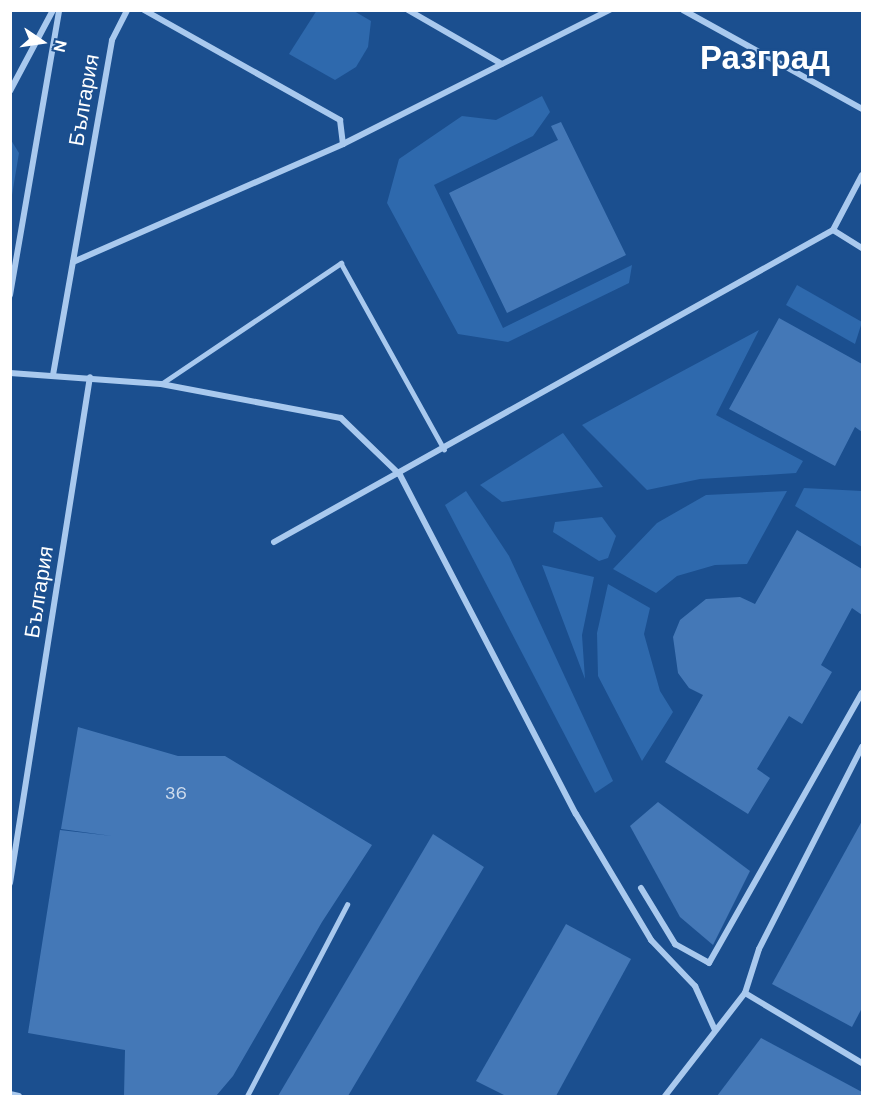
<!DOCTYPE html>
<html>
<head>
<meta charset="utf-8">
<style>
	body { margin:0 }
	#map { position:relative; width:873px; height:1107px; overflow:hidden; background:#1b4f8f; font-family:"DM Sans",sans-serif }
	div>[style] { position:absolute }
	.green>* { inset:0; background:#2e69ad }
	.building>* { inset:0; background:#4478b7 }
	.lane>* { height:4.5px; margin:-2.25px; padding:0 2.25px; transform-origin:2.25px; border-radius:2.25px; background:#a9c9ee }
	.street>* { height:6px; margin:-3px; padding:0 3px; transform-origin:3px; border-radius:3px; background:#a9c9ee }
	span { translate:-50% -50%; white-space:nowrap; text-align:center; line-height:1.15; -webkit-text-stroke:4.5px #1b4f8f; paint-order:stroke }
	.number-label { font-size:18px; color:#d0dded }
	.number-label span { -webkit-text-stroke-width:0 }
	.street-label { font-size:21px; color:#fff }
	.town-label { font-size:33px; color:#fff; font-weight:700 }
	.frame { position:absolute; inset:0; border:12px solid #fff; pointer-events:none }
	.north { position:absolute; left:12px; top:12px; width:60px; height:60px; -webkit-text-stroke:4px #1b4f8f; paint-order:stroke; rotate:103deg; font-size:16px; font-weight:700; line-height:24px; text-align:center; color:#fff }
	.north::after { content:''; display:block; margin:auto; width:21px; height:27px; background:#fff; clip-path:polygon(50% 0,100% 100%,50% 72%,0 100%) }
</style>
</head>
<body>
<div id="map">
	<div class="green">
		<div style="clip-path:polygon(317px 10px,354px 11px,371px 21px,368px 47px,356px 67px,335px 80px,289px 54px)"></div>
		<div style="clip-path:polygon(542px 96px,550px 112px,533px 136px,434px 185px,503px 328px,632px 265px,629px 283px,508px 342px,458px 334px,387px 203px,399px 159px,462px 116px,496px 120px)"></div>
		<div style="clip-path:polygon(11px 140px,19px 153px,11px 201px,10px 140px)"></div>
		<div style="clip-path:polygon(797px 285px,862px 322px,855px 344px,786px 305px)"></div>
		<div style="clip-path:polygon(759px 330px,716px 415px,803px 461px,796px 473px,700px 479px,647px 490px,582px 425px)"></div>
		<div style="clip-path:polygon(563px 433px,603px 487px,502px 502px,480px 485px)"></div>
		<div style="clip-path:polygon(804px 488px,862px 491px,862px 547px,795px 506px)"></div>
		<div style="clip-path:polygon(466px 491px,509px 556px,613px 781px,595px 793px,445px 505px)"></div>
		<div style="clip-path:polygon(787px 491px,747px 564px,715px 565px,677px 576px,656px 593px,613px 569px,657px 523px,706px 495px)"></div>
		<div style="clip-path:polygon(602px 517px,616px 536px,608px 558px,599px 561px,553px 532px,555px 522px)"></div>
		<div style="clip-path:polygon(542px 565px,594px 577px,582px 635px,585px 679px)"></div>
		<div style="clip-path:polygon(608px 584px,650px 608px,644px 634px,660px 691px,673px 712px,642px 761px,598px 676px,597px 633px)"></div>
	</div>
	<div class="building">
		<div style="clip-path:polygon(561px 122px,626px 255px,507px 313px,449px 193px,558px 140px,551px 126px)"></div>
		<div style="clip-path:polygon(779px 318px,862px 364px,862px 432px,855px 427px,835px 466px,729px 409px)"></div>
		<div style="clip-path:polygon(797px 530px,862px 569px,862px 615px,852px 608px,821px 665px,832px 672px,802px 724px,789px 716px,757px 769px,770px 778px,748px 814px,665px 762px,703px 695px,689px 688px,678px 673px,673px 637px,680px 620px,706px 599px,740px 597px,755px 604px)"></div>
		<div style="clip-path:polygon(78px 727px,178px 756px,225px 756px,372px 845px,322px 922px,233px 1076px,216px 1096px,124px 1096px,125px 1050px,28px 1033px,60px 830px,112px 836px,61px 829px)"></div>
		<div style="clip-path:polygon(658px 802px,750px 871px,713px 945px,680px 917px,630px 826px)"></div>
		<div style="clip-path:polygon(862px 821px,862px 1008px,852px 1027px,772px 984px)"></div>
		<div style="clip-path:polygon(433px 834px,484px 867px,348px 1096px,278px 1096px)"></div>
		<div style="clip-path:polygon(566px 924px,631px 959px,556px 1096px,506px 1096px,476px 1081px)"></div>
		<div style="clip-path:polygon(761px 1038px,862px 1092px,862px 1096px,717px 1096px)"></div>
	</div>
	<div class="lane">
		<div style="left:161px;top:384px;width:217px;rotate:-33.9deg"></div>
		<div style="left:341px;top:263px;width:213px;rotate:61deg"></div>
		<div style="left:247px;top:1096px;width:216px;rotate:-62.4deg"></div>
	</div>
	<div class="street">
		<div style="left:144px;top:10px;width:225px;rotate:29.3deg"></div>
		<div style="left:340px;top:120px;width:24px;rotate:83deg"></div>
		<div style="left:408px;top:10px;width:108px;rotate:29.9deg"></div>
		<div style="left:683px;top:10px;width:205px;rotate:28.9deg"></div>
		<div style="left:10px;top:91px;width:92px;rotate:-62deg"></div>
		<div style="left:833px;top:230px;width:62px;rotate:-62.2deg"></div>
		<div style="left:73px;top:262px;width:295px;rotate:-23.6deg"></div>
		<div style="left:343px;top:144px;width:299px;rotate:-26.7deg"></div>
		<div style="left:10px;top:295px;width:289px;rotate:-80.2deg"></div>
		<div style="left:10px;top:373px;width:151px;rotate:4.2deg"></div>
		<div style="left:161px;top:384px;width:183px;rotate:10.7deg"></div>
		<div style="left:341px;top:418px;width:82px;rotate:44deg"></div>
		<div style="left:400px;top:475px;width:382px;rotate:62.6deg"></div>
		<div style="left:576px;top:814px;width:147px;rotate:59.2deg"></div>
		<div style="left:651px;top:940px;width:64px;rotate:46.3deg"></div>
		<div style="left:695px;top:986px;width:48px;rotate:65.6deg"></div>
		<div style="left:53px;top:375px;width:340px;rotate:-80deg"></div>
		<div style="left:112px;top:40px;width:34px;rotate:-63deg"></div>
		<div style="left:274px;top:542px;width:640px;rotate:-29.17deg"></div>
		<div style="left:833px;top:230px;width:34px;rotate:32deg"></div>
		<div style="left:10px;top:883px;width:512px;rotate:-81.02deg"></div>
		<div style="left:641px;top:888px;width:66px;rotate:58.7deg"></div>
		<div style="left:675px;top:944px;width:39px;rotate:29deg"></div>
		<div style="left:709px;top:963px;width:310px;rotate:-60.5deg"></div>
		<div style="left:745px;top:993px;width:136px;rotate:30.9deg"></div>
		<div style="left:10px;top:1094px;width:9px;rotate:13deg"></div>
		<div style="left:665px;top:1096px;width:130px;rotate:-52.2deg"></div>
		<div style="left:745px;top:993px;width:46px;rotate:-72.3deg"></div>
		<div style="left:759px;top:949px;width:227px;rotate:-63deg"></div>
	</div>
	<div class="number-label">
		<span style="left:176px;top:793px">36</span>
	</div>
	<div class="street-label">
		<span style="left:84px;top:100px;rotate:-80deg">България</span>
		<span style="left:39px;top:592px;rotate:-81deg">България</span>
	</div>
	<div class="town-label">
		<span style="left:765px;top:58px">Разград</span>
	</div>
	<div class="frame"></div>
	<div class="north">N</div>
</div>
</body>
</html>
